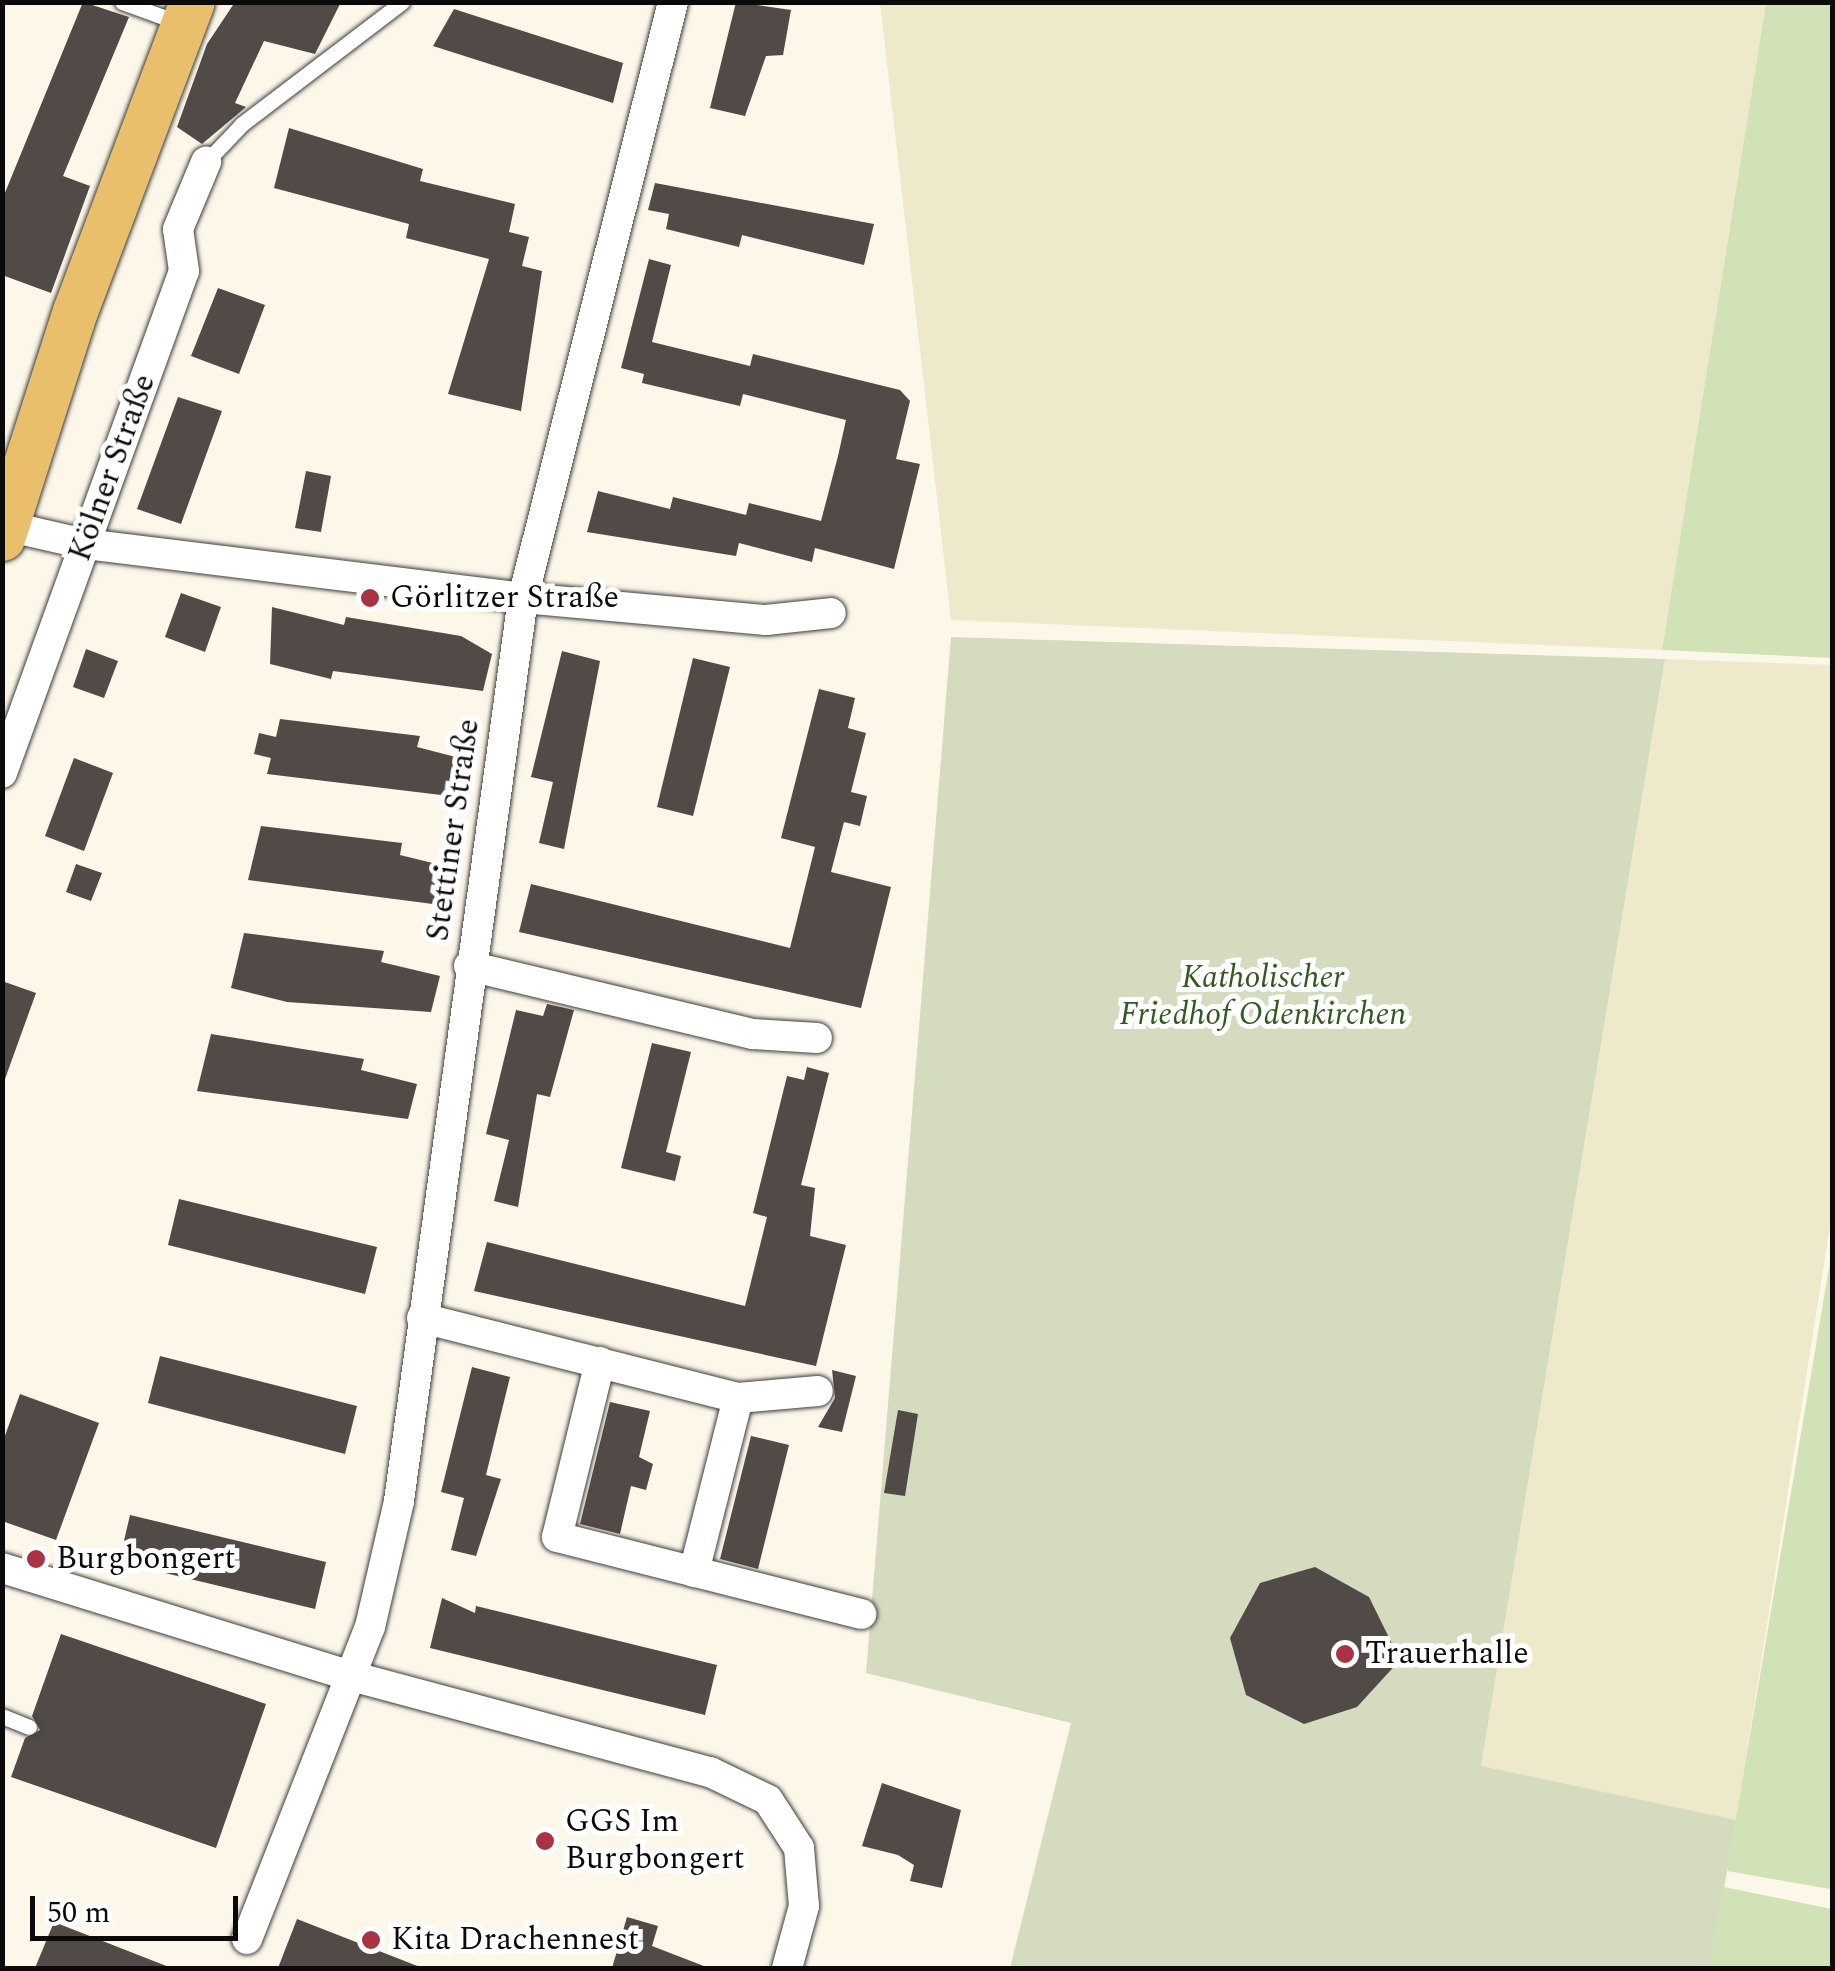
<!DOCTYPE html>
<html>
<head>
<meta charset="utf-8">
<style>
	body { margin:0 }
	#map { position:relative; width:1835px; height:1971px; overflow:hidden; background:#fdf7e9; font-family:Spectral,serif }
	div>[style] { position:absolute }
	.farmland>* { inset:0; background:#efe9cc }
	.green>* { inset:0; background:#d2e2b7 }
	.cemetery>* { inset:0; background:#d4dbbe }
	.building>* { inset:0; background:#514a47 }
	.roads { filter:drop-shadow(0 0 2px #3d3d3d) drop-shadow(0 0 2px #3d3d3d) }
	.lane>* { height:15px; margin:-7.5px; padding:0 7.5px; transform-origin:7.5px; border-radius:7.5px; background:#fff }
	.street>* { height:30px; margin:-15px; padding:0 15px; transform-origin:15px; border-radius:15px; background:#fff }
	.primary>* { height:45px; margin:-22.5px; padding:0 22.5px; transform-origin:22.5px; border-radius:22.5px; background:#e9bf6c }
	.dots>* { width:28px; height:28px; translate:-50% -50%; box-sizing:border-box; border:5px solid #fff; border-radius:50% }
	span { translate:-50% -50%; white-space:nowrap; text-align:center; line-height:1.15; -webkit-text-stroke:10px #fff; paint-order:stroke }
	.street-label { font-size:32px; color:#0a0a0a }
	.poi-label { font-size:32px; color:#0a0a0a }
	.left { translate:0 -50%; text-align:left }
	.park-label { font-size:32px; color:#335922; font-style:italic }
	.frame { position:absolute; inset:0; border:5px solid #0a0a0a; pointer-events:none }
	.scale { position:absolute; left:30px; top:1896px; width:208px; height:45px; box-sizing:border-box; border:5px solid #0a0a0a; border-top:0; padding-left:12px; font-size:30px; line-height:35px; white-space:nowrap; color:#0a0a0a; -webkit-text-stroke:8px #fff; paint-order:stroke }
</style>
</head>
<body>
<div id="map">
	<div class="farmland">
		<div style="clip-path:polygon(880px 3px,1766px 3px,1662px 650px,951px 620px)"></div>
		<div style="clip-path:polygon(1665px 659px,1832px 665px,1832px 1214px,1736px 1820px,1481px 1767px)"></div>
	</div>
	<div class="green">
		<div style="clip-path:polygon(1766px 3px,1832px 3px,1832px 658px,1662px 650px)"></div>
		<div style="clip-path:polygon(1832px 1250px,1832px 1888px,1830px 1889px,1727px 1871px)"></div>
		<div style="clip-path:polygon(1724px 1887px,1832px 1909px,1832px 1968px,1710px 1968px)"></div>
	</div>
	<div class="cemetery">
		<div style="clip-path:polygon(951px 637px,1665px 659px,1481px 1766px,1736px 1820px,1710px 1968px,1010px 1968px,1071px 1723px,866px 1673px)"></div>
	</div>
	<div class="building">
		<div style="clip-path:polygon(83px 2px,129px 17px,63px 176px,90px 186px,51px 293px,2px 275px,2px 200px)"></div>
		<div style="clip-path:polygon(235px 2px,341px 2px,315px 54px,264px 41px,235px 103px,246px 107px,202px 144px,177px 127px,207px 44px)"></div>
		<div style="clip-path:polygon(736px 2px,791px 10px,783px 55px,766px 56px,745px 116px,710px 108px)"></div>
		<div style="clip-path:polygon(454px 9px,623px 63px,613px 103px,433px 46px)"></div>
		<div style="clip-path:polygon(289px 128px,423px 169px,420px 181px,515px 204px,509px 232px,529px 237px,522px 266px,542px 271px,521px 411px,448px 394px,489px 259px,406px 238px,409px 224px,274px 188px)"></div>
		<div style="clip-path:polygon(655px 183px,874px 224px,864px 265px,742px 235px,739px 247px,666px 229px,669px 214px,648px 210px)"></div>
		<div style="clip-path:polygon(649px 259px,671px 265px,652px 342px,750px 366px,753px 354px,900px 390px,910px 401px,896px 459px,920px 464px,894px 569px,815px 548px,812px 562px,739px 543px,736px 556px,587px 532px,598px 491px,670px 509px,673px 497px,746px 515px,749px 503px,821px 521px,838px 456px,846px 420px,743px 394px,740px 406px,642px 383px,644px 374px,621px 368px)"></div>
		<div style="clip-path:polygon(218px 288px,265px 305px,239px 374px,191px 356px)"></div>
		<div style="clip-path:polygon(178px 397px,222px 411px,181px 524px,137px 509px)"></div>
		<div style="clip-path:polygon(306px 471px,331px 476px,321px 532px,295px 528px)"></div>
		<div style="clip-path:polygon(181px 593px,221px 607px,205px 652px,165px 637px)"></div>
		<div style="clip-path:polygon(272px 607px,344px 625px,346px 617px,461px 636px,492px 654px,483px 691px,333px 671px,331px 679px,270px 664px)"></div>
		<div style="clip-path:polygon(86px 649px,118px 661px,104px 698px,73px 687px)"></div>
		<div style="clip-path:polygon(562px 651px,600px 661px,564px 849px,539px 843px,553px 782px,531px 777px)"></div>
		<div style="clip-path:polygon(693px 658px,730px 667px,693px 816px,657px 807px)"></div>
		<div style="clip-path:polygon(819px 689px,855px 698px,848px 728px,866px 733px,851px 792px,867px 796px,860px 826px,844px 822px,831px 872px,891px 887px,861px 1008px,519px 932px,531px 884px,790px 948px,815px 847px,781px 838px)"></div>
		<div style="clip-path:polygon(280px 719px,420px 736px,417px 747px,475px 762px,466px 798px,267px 774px,271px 758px,254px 754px,259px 733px,276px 737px)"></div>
		<div style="clip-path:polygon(74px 758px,113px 773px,84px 851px,45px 836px)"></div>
		<div style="clip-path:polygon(261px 826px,402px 843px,400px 855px,457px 869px,448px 906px,248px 880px)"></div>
		<div style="clip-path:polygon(76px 864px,102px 873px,91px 901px,66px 892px)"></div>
		<div style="clip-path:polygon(244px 933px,384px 951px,381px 962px,440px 976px,431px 1012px,287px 1002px,231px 988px)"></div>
		<div style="clip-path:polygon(2px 981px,36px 993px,5px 1079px,2px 1078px)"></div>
		<div style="clip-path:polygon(547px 1004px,574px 1010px,550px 1097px,537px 1094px,518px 1207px,494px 1201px,509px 1140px,486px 1134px,516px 1010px,543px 1016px)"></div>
		<div style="clip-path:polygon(211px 1034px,364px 1059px,361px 1070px,417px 1084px,408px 1119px,197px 1091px)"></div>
		<div style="clip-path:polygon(652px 1043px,691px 1052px,666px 1152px,681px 1156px,675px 1181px,621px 1168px)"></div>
		<div style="clip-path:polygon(807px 1067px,829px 1073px,801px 1185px,815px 1188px,810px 1236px,846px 1245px,816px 1366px,474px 1291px,487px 1242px,745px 1306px,767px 1217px,753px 1213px,787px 1076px,804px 1080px)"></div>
		<div style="clip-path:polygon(179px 1199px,377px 1247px,365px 1294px,168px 1245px)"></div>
		<div style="clip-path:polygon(160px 1356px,357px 1406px,345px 1454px,148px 1403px)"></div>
		<div style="clip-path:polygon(472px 1367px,510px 1377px,486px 1475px,501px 1479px,476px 1556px,451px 1550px,464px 1498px,441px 1492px)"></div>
		<div style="clip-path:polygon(832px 1370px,856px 1376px,842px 1432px,818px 1427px,835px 1398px)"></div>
		<div style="clip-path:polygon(20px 1394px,99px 1423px,56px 1540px,2px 1521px,2px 1444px)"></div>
		<div style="clip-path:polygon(610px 1402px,650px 1411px,639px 1457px,653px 1464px,646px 1490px,631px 1486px,620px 1534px,580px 1524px)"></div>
		<div style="clip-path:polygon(898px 1410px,918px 1414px,905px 1496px,884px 1493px)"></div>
		<div style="clip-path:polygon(751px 1436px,789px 1445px,758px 1569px,720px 1559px)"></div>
		<div style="clip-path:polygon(130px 1515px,326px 1562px,315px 1609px,119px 1562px)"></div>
		<div style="clip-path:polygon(1315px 1567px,1369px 1597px,1400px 1660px,1357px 1707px,1304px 1724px,1246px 1695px,1230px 1638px,1260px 1583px)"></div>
		<div style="clip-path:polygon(442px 1598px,475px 1613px,476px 1606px,717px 1665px,705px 1715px,430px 1648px)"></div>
		<div style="clip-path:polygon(61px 1634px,266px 1704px,216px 1848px,11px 1777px,25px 1738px,40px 1730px,32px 1716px)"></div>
		<div style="clip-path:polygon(882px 1783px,961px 1810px,942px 1888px,910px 1881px,914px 1865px,898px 1855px,862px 1846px)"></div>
		<div style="clip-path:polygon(627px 1917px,658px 1926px,652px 1946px,709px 1968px,612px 1968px)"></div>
		<div style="clip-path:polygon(297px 1919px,420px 1967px,420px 1968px,278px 1968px)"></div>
		<div style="clip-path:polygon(54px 1922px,169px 1967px,169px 1968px,35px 1968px)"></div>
	</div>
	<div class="roads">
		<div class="lane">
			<div style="left:122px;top:2px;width:62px;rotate:19.9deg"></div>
			<div style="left:206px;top:162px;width:52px;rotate:-46.5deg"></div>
			<div style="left:242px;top:124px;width:201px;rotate:-37.3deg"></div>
			<div style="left:2px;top:1716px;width:29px;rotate:22deg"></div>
		</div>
		<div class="street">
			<div style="left:2px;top:525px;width:85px;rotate:12.9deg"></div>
			<div style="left:85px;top:544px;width:441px;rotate:7deg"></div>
			<div style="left:523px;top:598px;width:244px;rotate:5.2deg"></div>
			<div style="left:766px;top:620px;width:65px;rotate:-6.1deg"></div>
			<div style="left:2px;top:773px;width:534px;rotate:-70.07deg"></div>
			<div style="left:184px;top:271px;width:42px;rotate:-98.1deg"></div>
			<div style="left:178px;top:229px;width:73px;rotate:-67.3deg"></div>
			<div style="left:469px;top:966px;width:292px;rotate:13.5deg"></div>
			<div style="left:753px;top:1034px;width:64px;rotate:3.6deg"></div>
			<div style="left:422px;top:1318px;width:326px;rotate:14.2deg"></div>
			<div style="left:738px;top:1398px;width:80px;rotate:-5deg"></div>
			<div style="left:600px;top:1362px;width:180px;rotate:103.8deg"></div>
			<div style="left:557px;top:1537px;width:314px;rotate:14.2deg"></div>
			<div style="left:2px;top:1568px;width:365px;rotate:17.2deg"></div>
			<div style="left:351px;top:1676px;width:372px;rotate:15deg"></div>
			<div style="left:710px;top:1772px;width:64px;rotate:25.8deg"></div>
			<div style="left:768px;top:1800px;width:57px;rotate:57.1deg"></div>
			<div style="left:799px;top:1848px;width:58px;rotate:85.1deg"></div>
			<div style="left:804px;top:1906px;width:64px;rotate:105.3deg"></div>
			<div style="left:694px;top:1572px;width:179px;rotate:-75.8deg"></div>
			<div style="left:247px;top:1939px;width:335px;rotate:-68.5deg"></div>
			<div style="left:370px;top:1627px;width:129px;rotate:-77deg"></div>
			<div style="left:399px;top:1501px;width:911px;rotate:-82.18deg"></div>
			<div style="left:523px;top:598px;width:615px;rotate:-75.87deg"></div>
		</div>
		<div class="primary">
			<div style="left:2px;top:538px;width:238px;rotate:-72.2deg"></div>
			<div style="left:75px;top:311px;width:330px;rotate:-69.3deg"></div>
		</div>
	</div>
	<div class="dots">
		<div style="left:370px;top:598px;background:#a93243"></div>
		<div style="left:36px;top:1559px;background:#a93243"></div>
		<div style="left:1345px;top:1654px;background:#a93243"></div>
		<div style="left:545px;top:1841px;background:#a93243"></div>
		<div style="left:371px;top:1940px;background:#a93243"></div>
	</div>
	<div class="street-label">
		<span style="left:113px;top:468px;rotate:-70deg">Kölner Straße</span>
		<span style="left:454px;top:830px;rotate:-82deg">Stettiner Straße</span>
	</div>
	<div class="poi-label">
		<span class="left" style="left:390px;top:598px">Görlitzer Straße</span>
		<span class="left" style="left:56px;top:1559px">Burgbongert</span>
		<span class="left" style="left:1365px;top:1654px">Trauerhalle</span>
		<span class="left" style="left:565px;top:1841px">GGS Im<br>Burgbongert</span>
		<span class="left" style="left:391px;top:1940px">Kita Drachennest</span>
	</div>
	<div class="park-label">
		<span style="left:1263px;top:997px">Katholischer<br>Friedhof Odenkirchen</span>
	</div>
	<div class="frame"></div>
	<div class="scale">50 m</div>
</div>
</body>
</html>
